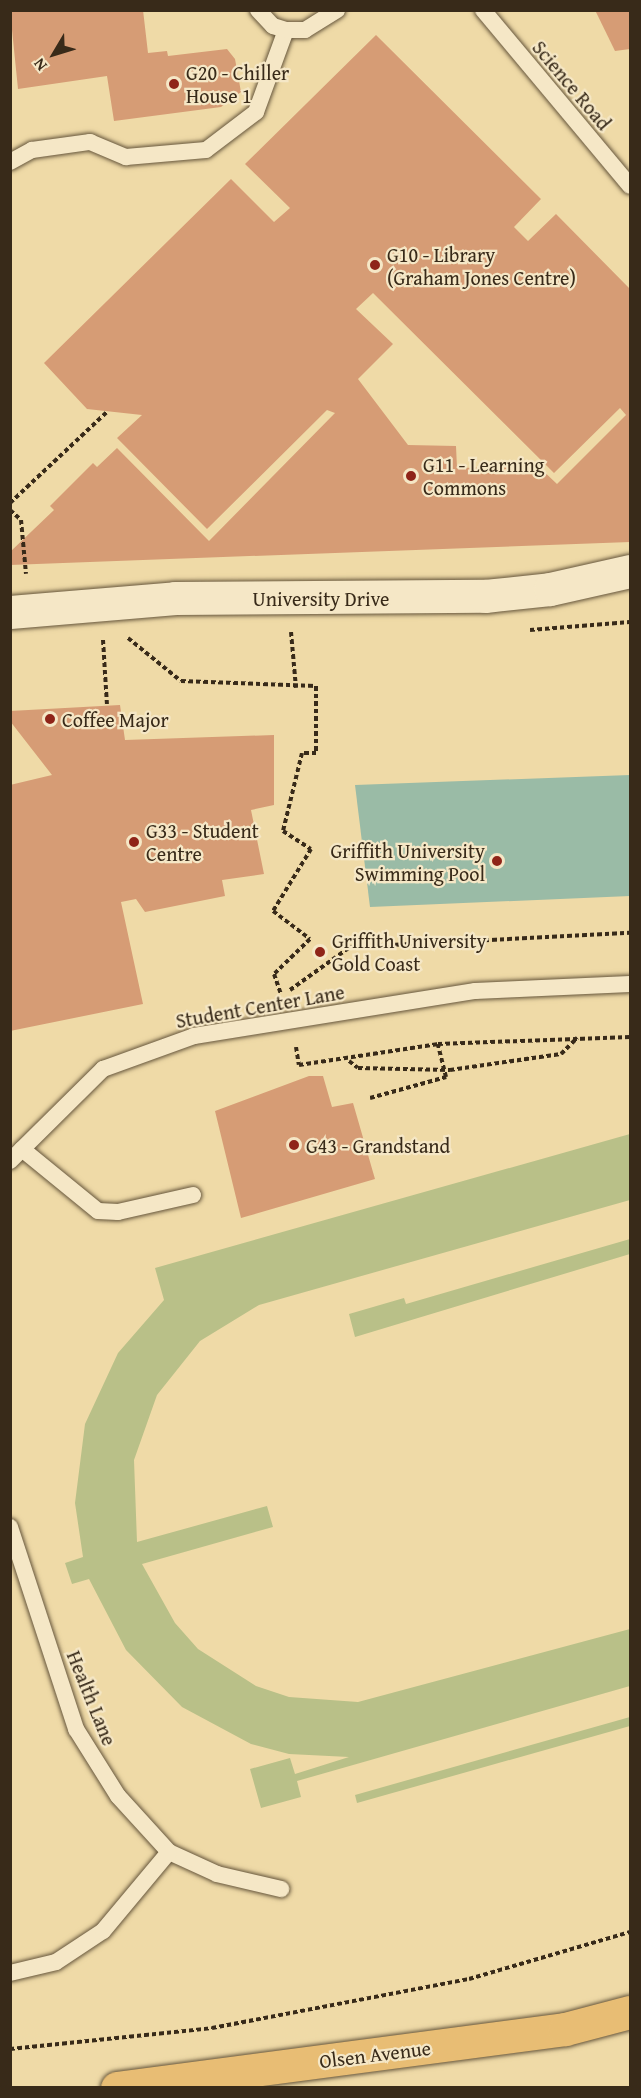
<!DOCTYPE html>
<html>
<head>
<meta charset="utf-8">
<style>
	body { margin:0 }
	#map { position:relative; width:641px; height:2098px; overflow:hidden; background:#efdaa7; font-family:"Gentium Book Plus",serif }
	div>[style] { position:absolute }
	.green>* { inset:0; background:#b9c088 }
	.water>* { inset:0; background:#9abba6 }
	.building>* { inset:0; background:#d69c75 }
	.path>* { height:4px; margin-top:-2px; transform-origin:0; background:repeating-linear-gradient(90deg,#382a19 0 4.5px,transparent 0 7.5px) }
	.roads { filter:drop-shadow(0 0 2px #66563c) drop-shadow(0 0 2px #66563c) }
	.service>* { height:16px; margin:-8px; padding:0 8px; transform-origin:8px; border-radius:8px; background:#f5e7c6 }
	.minor>* { height:33px; margin:-16.5px; padding:0 16.5px; transform-origin:16.5px; border-radius:16.5px; background:#f5e7c6 }
	.primary>* { height:33px; margin:-16.5px; padding:0 16.5px; transform-origin:16.5px; border-radius:16.5px; background:#e8bd74 }
	.dots>* { width:16px; height:16px; translate:-50% -50%; box-sizing:border-box; border:3px solid #f5e7c6; border-radius:50% }
	span { translate:-50% -50%; white-space:nowrap; text-align:center; line-height:1.15; -webkit-text-stroke:4.5px #f5e7c6; paint-order:stroke }
	.poi-label { font-size:20px; color:#382a19 }
	.left { translate:0 -50%; text-align:left }
	.right { translate:-100% -50%; text-align:right }
	.street-label { font-size:20px; color:#382a19 }
	.frame { position:absolute; inset:0; border:12px solid #382a19; pointer-events:none }
	.north { position:absolute; left:24px; top:24px; width:60px; height:60px; -webkit-text-stroke:4px #f5e7c6; paint-order:stroke; rotate:232deg; font-size:16px; font-weight:700; line-height:24px; text-align:center; color:#382a19 }
	.north::after { content:''; display:block; margin:auto; width:21px; height:27px; background:#382a19; clip-path:polygon(50% 0,100% 100%,50% 72%,0 100%) }
</style>
</head>
<body>
<div id="map">
	<div class="green">
		<div style="clip-path:polygon(630px 1134px,630px 1200px,259px 1305px,200px 1341px,157px 1395px,134px 1460px,137px 1542px,267px 1506px,273px 1527px,142px 1564px,175px 1623px,198px 1649px,256px 1686px,289px 1697px,358px 1702px,630px 1629px,630px 1686px,297px 1781px,301px 1797px,261px 1808px,250px 1769px,290px 1758px,295px 1774px,349px 1757px,289px 1754px,251px 1744px,182px 1707px,126px 1650px,89px 1579px,72px 1584px,65px 1563px,83px 1557px,75px 1503px,85px 1424px,118px 1353px,164px 1300px,155px 1268px)"></div>
		<div style="clip-path:polygon(630px 1239px,630px 1254px,355px 1337px,349px 1314px,404px 1298px,406px 1304px)"></div>
		<div style="clip-path:polygon(630px 1717px,630px 1726px,357px 1803px,355px 1795px)"></div>
	</div>
	<div class="water">
		<div style="clip-path:polygon(630px 775px,630px 896px,370px 907px,355px 785px)"></div>
	</div>
	<div class="building">
		<div style="clip-path:polygon(10px 10px,143px 10px,148px 53px,167px 51px,168px 56px,227px 49px,235px 59px,241px 92px,221px 107px,114px 121px,107px 76px,18px 89px)"></div>
		<div style="clip-path:polygon(595px 10px,630px 10px,630px 49px,615px 51px)"></div>
		<div style="clip-path:polygon(evenodd,376px 35px,541px 199px,514px 227px,528px 241px,556px 214px,630px 289px,630px 542px,10px 565px,10px 552px,54px 510px,50px 506px,93px 463px,97px 467px,117px 448px,209px 541px,335px 413px,327px 410px,207px 529px,117px 438px,142px 415px,87px 409px,44px 363px,231px 179px,274px 222px,290px 208px,245px 164px,376px 35px,373px 293px,554px 473px,620px 408px,626px 415px,557px 484px,538px 466px,457px 468px,456px 446px,408px 445px,358px 379px,393px 344px,356px 309px,373px 293px)"></div>
		<div style="clip-path:polygon(120px 705px,125px 740px,274px 735px,274px 805px,251px 810px,264px 874px,222px 880px,225px 896px,145px 912px,136px 899px,121px 902px,143px 1004px,10px 1031px,10px 785px,52px 775px,10px 721px,10px 711px)"></div>
		<div style="clip-path:polygon(309px 1076px,323px 1076px,332px 1107px,353px 1103px,375px 1179px,241px 1218px,215px 1111px)"></div>
	</div>
	<div class="path">
		<div style="left:10px;top:503px;width:134px;rotate:-43.2deg"></div>
		<div style="left:10px;top:510px;width:15px;rotate:42deg"></div>
		<div style="left:21px;top:520px;width:54px;rotate:84.7deg"></div>
		<div style="left:530px;top:630px;width:100px;rotate:-4.6deg"></div>
		<div style="left:291px;top:632px;width:56px;rotate:84.9deg"></div>
		<div style="left:128px;top:638px;width:68px;rotate:39.1deg"></div>
		<div style="left:181px;top:681px;width:135px;rotate:2.1deg"></div>
		<div style="left:316px;top:686px;width:67px;rotate:90deg"></div>
		<div style="left:316px;top:753px;width:14px;rotate:180deg"></div>
		<div style="left:302px;top:753px;width:80px;rotate:103.7deg"></div>
		<div style="left:283px;top:831px;width:33px;rotate:33deg"></div>
		<div style="left:311px;top:849px;width:73px;rotate:121.5deg"></div>
		<div style="left:273px;top:911px;width:46px;rotate:37.1deg"></div>
		<div style="left:310px;top:939px;width:50px;rotate:135.8deg"></div>
		<div style="left:274px;top:974px;width:21px;rotate:71deg"></div>
		<div style="left:103px;top:640px;width:66px;rotate:86.5deg"></div>
		<div style="left:290px;top:990px;width:74px;rotate:-35.6deg"></div>
		<div style="left:350px;top:947px;width:280px;rotate:-2.9deg"></div>
		<div style="left:296px;top:1047px;width:18px;rotate:81deg"></div>
		<div style="left:299px;top:1065px;width:141px;rotate:-8.6deg"></div>
		<div style="left:438px;top:1044px;width:192px;rotate:-2.1deg"></div>
		<div style="left:349px;top:1061px;width:11px;rotate:38deg"></div>
		<div style="left:358px;top:1068px;width:92px;rotate:1.2deg"></div>
		<div style="left:450px;top:1070px;width:112px;rotate:-8.2deg"></div>
		<div style="left:561px;top:1054px;width:23px;rotate:-45deg"></div>
		<div style="left:370px;top:1098px;width:79px;rotate:-15.4deg"></div>
		<div style="left:446px;top:1077px;width:34px;rotate:-104deg"></div>
		<div style="left:10px;top:2049px;width:203px;rotate:-5.9deg"></div>
		<div style="left:212px;top:2028px;width:262px;rotate:-10.8deg"></div>
		<div style="left:469px;top:1979px;width:168px;rotate:-16.3deg"></div>
	</div>
	<div class="roads">
		<div class="service">
			<div style="left:258px;top:10px;width:22px;rotate:47deg"></div>
			<div style="left:273px;top:26px;width:14px;rotate:17deg"></div>
			<div style="left:483px;top:10px;width:229px;rotate:50.1deg"></div>
			<div style="left:10px;top:162px;width:25px;rotate:-29deg"></div>
			<div style="left:32px;top:150px;width:59px;rotate:-7.9deg"></div>
			<div style="left:90px;top:142px;width:39px;rotate:23deg"></div>
			<div style="left:126px;top:157px;width:80px;rotate:-5deg"></div>
			<div style="left:206px;top:150px;width:63px;rotate:-37.2deg"></div>
			<div style="left:256px;top:112px;width:87px;rotate:-69.9deg"></div>
			<div style="left:286px;top:30px;width:19px"></div>
			<div style="left:305px;top:30px;width:38px;rotate:-32deg"></div>
			<div style="left:22px;top:1149px;width:98px;rotate:39.2deg"></div>
			<div style="left:98px;top:1211px;width:20px;rotate:3deg"></div>
			<div style="left:118px;top:1212px;width:77px;rotate:-12.8deg"></div>
			<div style="left:10px;top:1161px;width:131px;rotate:-44.7deg"></div>
			<div style="left:103px;top:1069px;width:97px;rotate:-19.9deg"></div>
			<div style="left:194px;top:1036px;width:285px;rotate:-9.1deg"></div>
			<div style="left:475px;top:991px;width:155px;rotate:-2.6deg"></div>
			<div style="left:10px;top:1527px;width:213px;rotate:71.9deg"></div>
			<div style="left:76px;top:1729px;width:79px;rotate:57.9deg"></div>
			<div style="left:118px;top:1796px;width:76px;rotate:47.7deg"></div>
			<div style="left:169px;top:1852px;width:53px;rotate:24.6deg"></div>
			<div style="left:217px;top:1874px;width:66px;rotate:13.2deg"></div>
			<div style="left:10px;top:1973px;width:47px;rotate:-13.4deg"></div>
			<div style="left:56px;top:1962px;width:56px;rotate:-33.4deg"></div>
			<div style="left:103px;top:1931px;width:103px;rotate:-50.1deg"></div>
		</div>
		<div class="minor">
			<div style="left:10px;top:612px;width:166px;rotate:-4.8deg"></div>
			<div style="left:175px;top:598px;width:310px;rotate:-0.4deg"></div>
			<div style="left:485px;top:596px;width:65px;rotate:-6.1deg"></div>
			<div style="left:550px;top:589px;width:82px;rotate:-12.7deg"></div>
		</div>
		<div class="primary">
			<div style="left:117px;top:2088px;width:452px;rotate:-7.5deg"></div>
			<div style="left:565px;top:2029px;width:67px;rotate:-14.7deg"></div>
		</div>
	</div>
	<div class="dots">
		<div style="left:174px;top:84px;background:#8f2418"></div>
		<div style="left:375px;top:265px;background:#8f2418"></div>
		<div style="left:411px;top:476px;background:#8f2418"></div>
		<div style="left:50px;top:719px;background:#8f2418"></div>
		<div style="left:134px;top:842px;background:#8f2418"></div>
		<div style="left:497px;top:861px;background:#8f2418"></div>
		<div style="left:320px;top:952px;background:#8f2418"></div>
		<div style="left:294px;top:1145px;background:#8f2418"></div>
	</div>
	<div class="poi-label">
		<span class="left" style="left:186px;top:84px">G20 - Chiller<br>House 1</span>
		<span class="left" style="left:387px;top:266px">G10 - Library<br>(Graham Jones Centre)</span>
		<span class="left" style="left:423px;top:476px">G11 - Learning<br>Commons</span>
		<span class="left" style="left:62px;top:719px">Coffee Major</span>
		<span class="left" style="left:146px;top:842px">G33 - Student<br>Centre</span>
		<span class="right" style="left:485px;top:862px">Griffith University<br>Swimming Pool</span>
		<span class="left" style="left:332px;top:952px">Griffith University<br>Gold Coast</span>
		<span class="left" style="left:306px;top:1145px">G43 - Grandstand</span>
	</div>
	<div class="street-label">
		<span style="left:572px;top:85px;rotate:50deg">Science Road</span>
		<span style="left:321px;top:598px">University Drive</span>
		<span style="left:260px;top:1006px;rotate:-10deg">Student Center Lane</span>
		<span style="left:92px;top:1698px;rotate:68deg">Health Lane</span>
		<span style="left:375px;top:2054px;rotate:-7deg">Olsen Avenue</span>
	</div>
	<div class="frame"></div>
	<div class="north">N</div>
</div>
</body>
</html>
